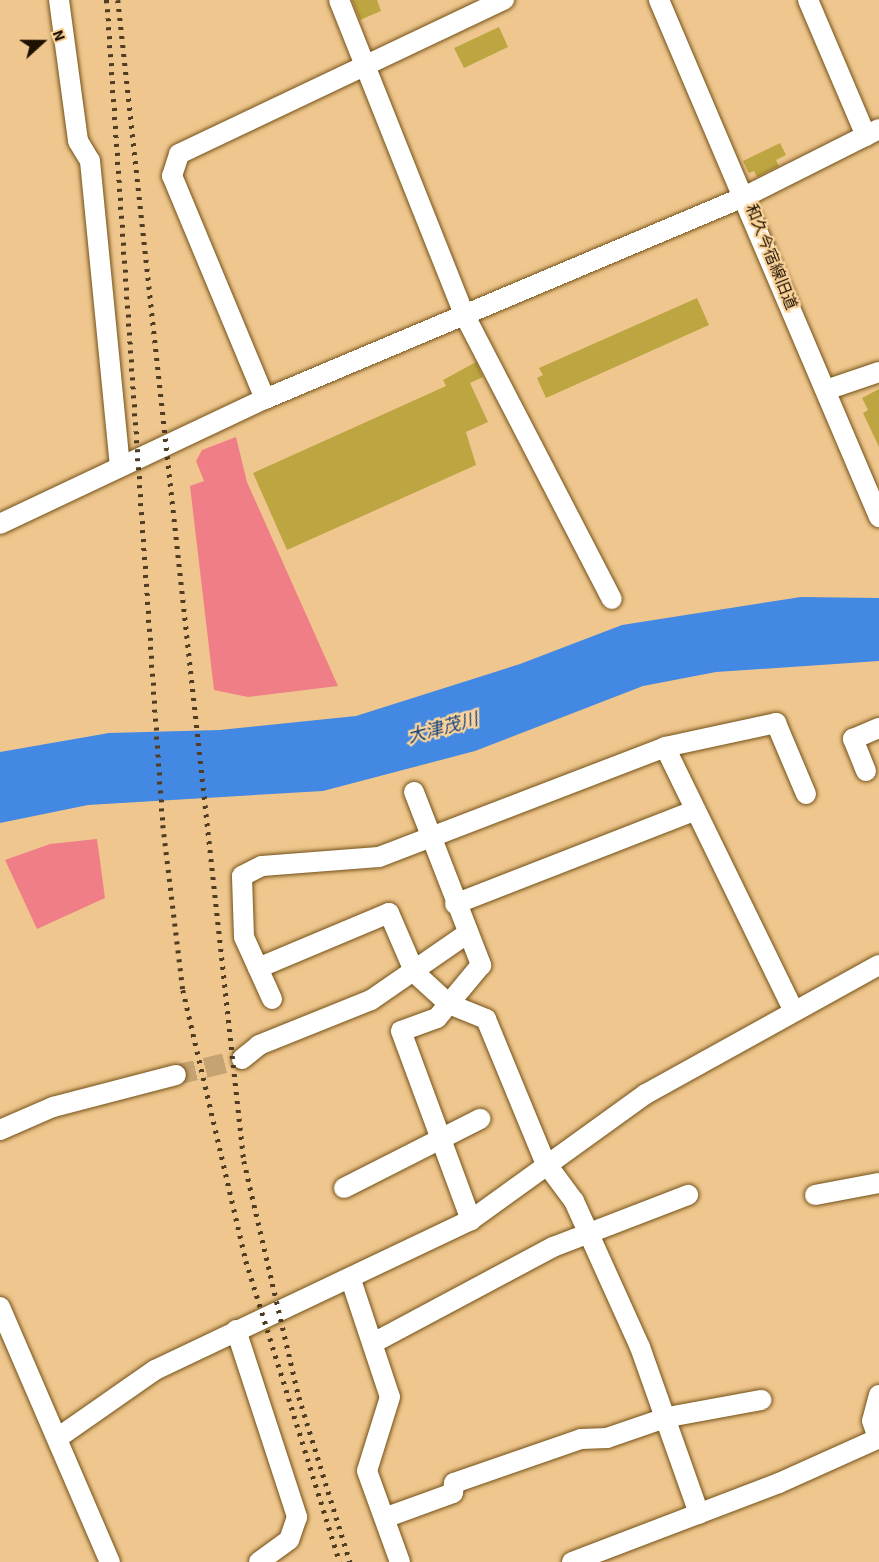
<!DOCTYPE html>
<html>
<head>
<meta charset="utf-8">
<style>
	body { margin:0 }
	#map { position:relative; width:879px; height:1562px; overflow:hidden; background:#efc78e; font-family:"Source Sans 3","Noto Sans JP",sans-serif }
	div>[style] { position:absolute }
	.green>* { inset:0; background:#f07e87 }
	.water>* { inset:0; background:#4388e2 }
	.building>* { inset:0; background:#bda641 }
	.minor-tunnel>* { height:20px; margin-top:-10px; transform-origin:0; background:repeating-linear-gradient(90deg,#c5a372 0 20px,transparent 0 30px) }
	.roads { filter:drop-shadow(0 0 2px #735117) drop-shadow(0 0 2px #735117) }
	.minor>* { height:20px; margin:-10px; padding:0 10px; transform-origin:10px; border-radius:10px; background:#fff }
	.rail>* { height:4.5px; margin-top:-2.25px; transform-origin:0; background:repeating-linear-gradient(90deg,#503c22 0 3px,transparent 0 9px) }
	span { translate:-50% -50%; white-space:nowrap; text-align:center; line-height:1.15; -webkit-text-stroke:4.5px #fcd49b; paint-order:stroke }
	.street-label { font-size:16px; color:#1f1100 }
	.water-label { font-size:18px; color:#16447e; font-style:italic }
	.north { position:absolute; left:12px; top:12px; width:60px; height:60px; -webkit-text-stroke:4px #fcd49b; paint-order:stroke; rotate:69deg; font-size:16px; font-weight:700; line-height:24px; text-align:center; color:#1f1100 }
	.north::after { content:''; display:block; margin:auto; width:21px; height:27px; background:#1f1100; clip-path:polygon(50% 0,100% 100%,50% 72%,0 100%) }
</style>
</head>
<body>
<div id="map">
	<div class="green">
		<div style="clip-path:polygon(236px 437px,247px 482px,338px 686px,248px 697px,214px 690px,190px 486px,204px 481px,196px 461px,202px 450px)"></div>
		<div style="clip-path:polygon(97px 839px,105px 898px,37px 929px,5px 860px,50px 844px)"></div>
	</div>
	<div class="water">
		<div style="clip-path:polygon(801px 597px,879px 598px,879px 661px,716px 672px,643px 686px,475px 751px,323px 791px,88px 805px,0 823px,0 752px,109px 733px,220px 730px,356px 716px,520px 664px,622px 625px)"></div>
	</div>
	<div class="building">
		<div style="clip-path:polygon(352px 0,377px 0,381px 11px,360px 20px)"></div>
		<div style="clip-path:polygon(499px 27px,508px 47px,464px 68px,454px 48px)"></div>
		<div style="clip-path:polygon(780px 143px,786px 155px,776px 160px,779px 166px,757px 177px,754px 171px,749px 173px,743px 161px)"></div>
		<div style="clip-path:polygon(697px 298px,709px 325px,546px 398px,537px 378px,543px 375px,539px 368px)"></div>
		<div style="clip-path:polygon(476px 362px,483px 377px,470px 383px,488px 422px,466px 432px,476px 465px,287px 550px,253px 473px,446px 386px,443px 380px)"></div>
		<div style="clip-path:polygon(879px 389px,879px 447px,863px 413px,868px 410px,862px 398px)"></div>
	</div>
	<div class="minor-tunnel">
		<div style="left:176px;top:1075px;width:68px;rotate:-13.6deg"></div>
	</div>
	<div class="roads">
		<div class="minor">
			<div style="left:59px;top:0;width:142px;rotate:82.3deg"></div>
			<div style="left:78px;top:141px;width:23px;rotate:59deg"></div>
			<div style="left:90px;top:161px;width:305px;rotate:84.4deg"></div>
			<div style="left:339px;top:0;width:338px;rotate:68.3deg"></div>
			<div style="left:464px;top:314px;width:321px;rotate:62.6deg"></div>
			<div style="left:659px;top:0;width:562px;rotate:66.95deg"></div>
			<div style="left:808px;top:0;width:148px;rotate:66.9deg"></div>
			<div style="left:826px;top:390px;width:56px;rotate:-18.8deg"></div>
			<div style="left:265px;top:399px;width:242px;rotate:-112.6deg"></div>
			<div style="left:172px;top:176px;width:23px;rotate:-72deg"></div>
			<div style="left:179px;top:154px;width:360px;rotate:-25.4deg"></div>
			<div style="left:0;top:524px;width:293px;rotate:-25.3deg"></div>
			<div style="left:265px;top:399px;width:522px;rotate:-22.88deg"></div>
			<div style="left:746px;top:196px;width:149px;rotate:-26.7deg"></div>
			<div style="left:665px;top:747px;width:292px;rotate:64deg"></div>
			<div style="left:866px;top:771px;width:35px;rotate:-112deg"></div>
			<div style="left:853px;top:739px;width:28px;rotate:-23deg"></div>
			<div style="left:414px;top:792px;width:186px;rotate:68.8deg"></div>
			<div style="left:481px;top:965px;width:69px;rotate:129.7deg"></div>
			<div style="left:437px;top:1018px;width:38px;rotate:160deg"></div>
			<div style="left:401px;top:1031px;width:202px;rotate:69.7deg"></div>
			<div style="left:455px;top:904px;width:256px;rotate:-21.3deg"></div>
			<div style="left:258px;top:968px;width:142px;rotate:-22.8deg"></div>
			<div style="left:389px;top:913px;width:65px;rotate:66.6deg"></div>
			<div style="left:415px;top:973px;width:46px;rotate:42.4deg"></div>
			<div style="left:449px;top:1004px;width:40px;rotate:22deg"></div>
			<div style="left:486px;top:1019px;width:155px;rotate:67.6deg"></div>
			<div style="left:545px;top:1162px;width:49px;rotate:53.4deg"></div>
			<div style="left:574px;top:1201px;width:160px;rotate:65.7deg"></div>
			<div style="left:640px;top:1347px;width:177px;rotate:70.5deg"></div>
			<div style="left:272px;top:999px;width:68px;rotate:-114.3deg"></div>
			<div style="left:244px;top:937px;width:61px;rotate:-91.9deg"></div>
			<div style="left:242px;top:876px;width:22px;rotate:-27deg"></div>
			<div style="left:262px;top:866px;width:117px;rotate:-4.4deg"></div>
			<div style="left:379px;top:857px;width:306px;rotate:-21deg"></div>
			<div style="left:665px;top:747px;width:114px;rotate:-12.2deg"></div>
			<div style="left:776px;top:723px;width:77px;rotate:67.1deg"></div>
			<div style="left:242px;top:1059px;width:22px;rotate:-39deg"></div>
			<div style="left:259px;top:1045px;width:121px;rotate:-21.9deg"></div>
			<div style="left:371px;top:1000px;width:118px;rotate:-34.6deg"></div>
			<div style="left:0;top:1130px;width:58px;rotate:-23.5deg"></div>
			<div style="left:53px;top:1107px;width:127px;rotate:-14.6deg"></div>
			<div style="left:344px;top:1188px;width:153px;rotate:-26.9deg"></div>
			<div style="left:815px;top:1195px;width:65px;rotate:-10.6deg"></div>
			<div style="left:351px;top:1280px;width:123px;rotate:71.6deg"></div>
			<div style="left:390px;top:1397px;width:77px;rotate:107.3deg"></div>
			<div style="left:367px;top:1471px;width:97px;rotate:70.1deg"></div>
			<div style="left:0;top:1307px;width:278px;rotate:66.7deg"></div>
			<div style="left:236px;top:1330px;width:197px;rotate:71.9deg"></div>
			<div style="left:297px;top:1517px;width:24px;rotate:109deg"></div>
			<div style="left:289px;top:1540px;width:37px;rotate:144deg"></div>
			<div style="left:375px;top:1342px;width:202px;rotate:-28.1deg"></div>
			<div style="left:553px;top:1247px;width:145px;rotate:-21.1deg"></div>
			<div style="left:59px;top:1437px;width:117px;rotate:-34.9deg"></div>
			<div style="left:155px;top:1370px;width:350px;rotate:-25.4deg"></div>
			<div style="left:471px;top:1220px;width:216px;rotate:-35.8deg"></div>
			<div style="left:646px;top:1094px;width:266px;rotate:-29deg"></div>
			<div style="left:878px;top:1438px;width:18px;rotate:-109deg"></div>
			<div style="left:872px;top:1421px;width:27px;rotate:-75deg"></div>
			<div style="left:387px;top:1517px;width:70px;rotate:-20deg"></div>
			<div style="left:453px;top:1493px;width:10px;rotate:-84deg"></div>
			<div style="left:454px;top:1483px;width:134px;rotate:-19.1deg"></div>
			<div style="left:581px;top:1439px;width:26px;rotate:-2deg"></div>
			<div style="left:607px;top:1438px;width:65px;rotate:-19deg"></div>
			<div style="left:668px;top:1417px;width:95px;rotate:-10.4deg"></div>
			<div style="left:572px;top:1562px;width:222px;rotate:-20.9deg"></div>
			<div style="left:779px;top:1483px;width:110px;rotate:-24.2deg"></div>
		</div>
	</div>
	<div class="rail">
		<div style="left:107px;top:0;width:827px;rotate:86.12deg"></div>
		<div style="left:163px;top:825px;width:166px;rotate:83.1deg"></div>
		<div style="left:183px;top:990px;width:278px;rotate:76.9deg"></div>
		<div style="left:246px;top:1261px;width:315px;rotate:72.7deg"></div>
		<div style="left:118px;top:0;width:1168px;rotate:83.81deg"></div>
		<div style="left:244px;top:1161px;width:242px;rotate:76.9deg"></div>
		<div style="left:299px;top:1397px;width:173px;rotate:72.8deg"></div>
	</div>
	<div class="street-label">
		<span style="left:771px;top:257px;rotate:68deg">和久今宿線旧道</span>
	</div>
	<div class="water-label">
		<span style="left:443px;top:729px;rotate:-15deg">大津茂川</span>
	</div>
	<div class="north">N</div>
</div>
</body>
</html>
